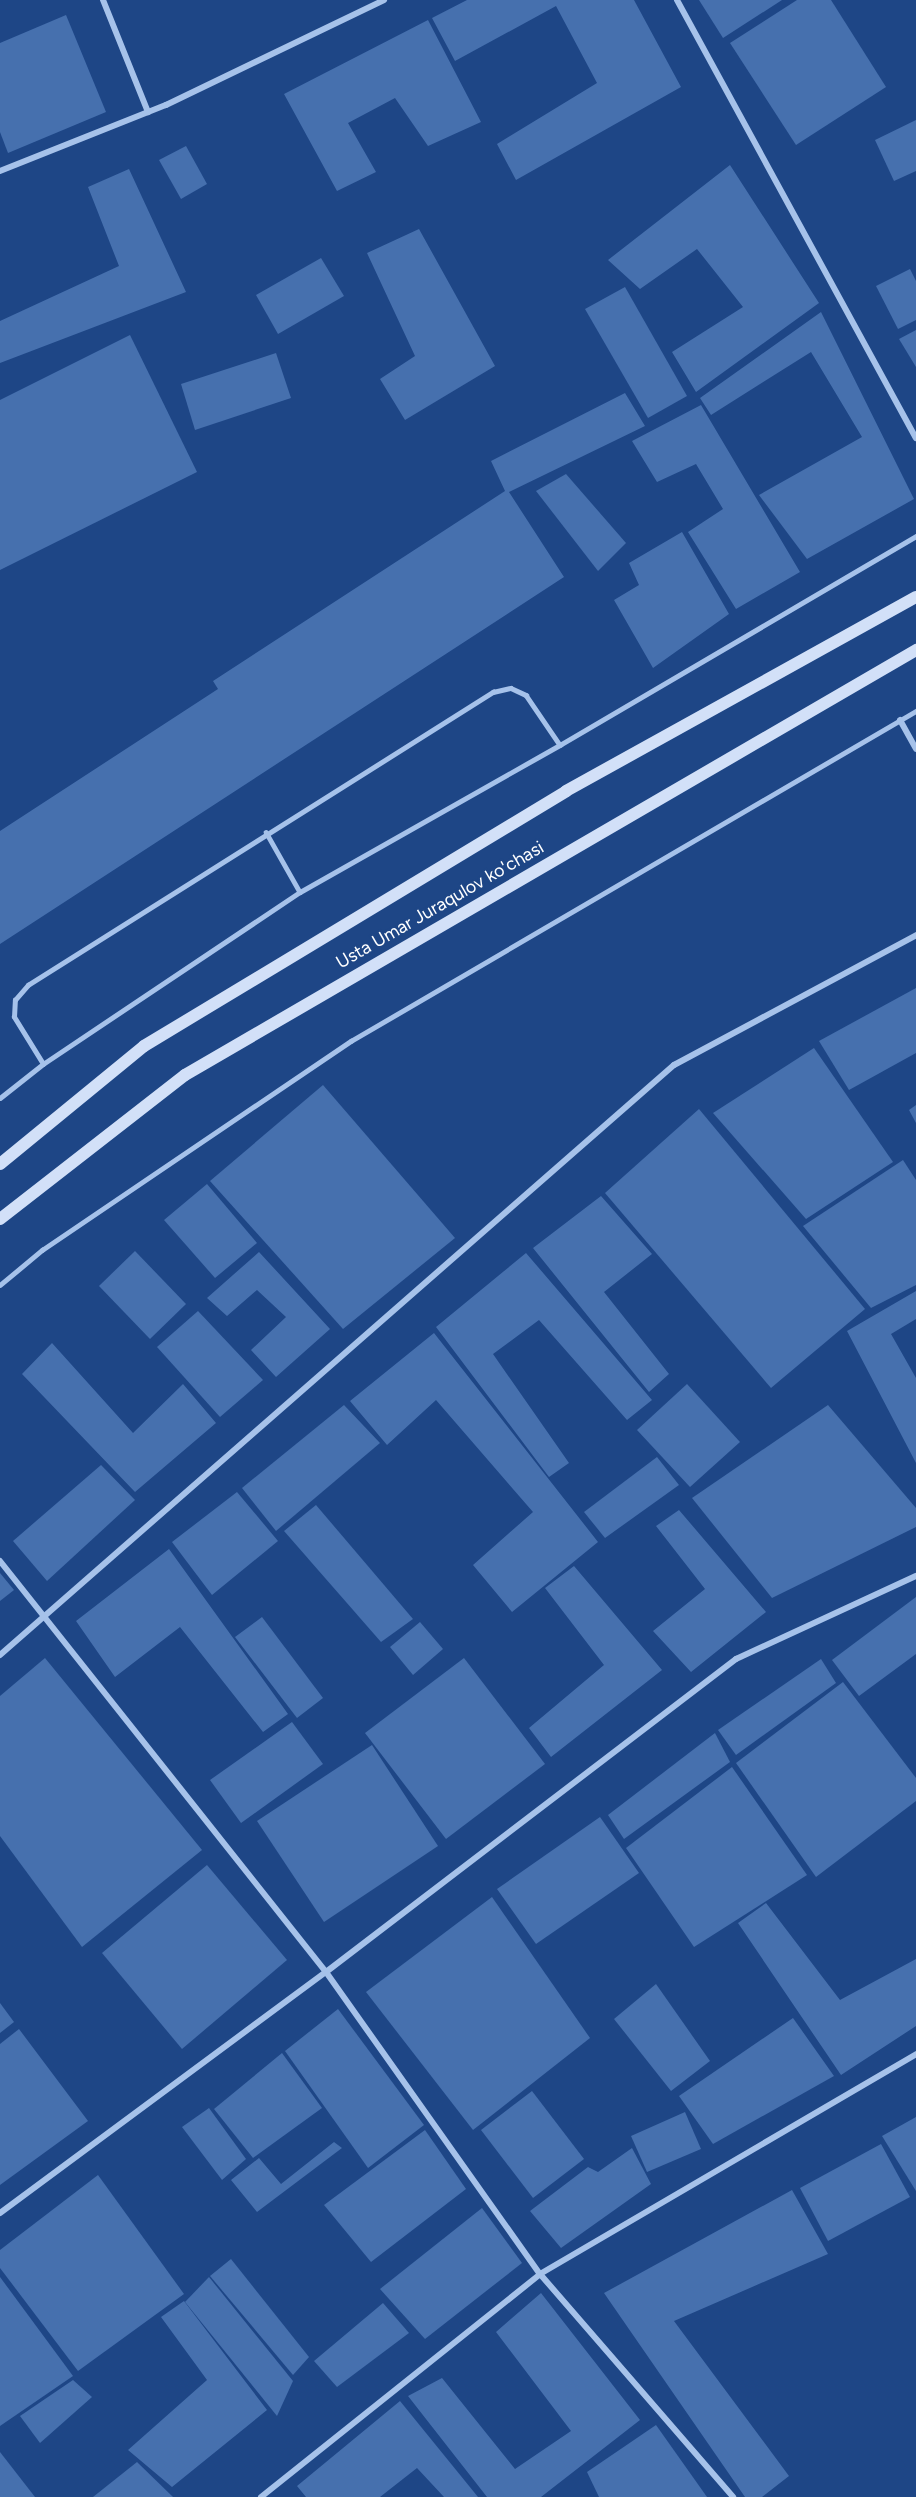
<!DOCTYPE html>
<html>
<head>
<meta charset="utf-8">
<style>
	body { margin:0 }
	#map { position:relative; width:916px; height:2497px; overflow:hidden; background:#1e4686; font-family:Figtree,sans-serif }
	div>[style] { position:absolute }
	.building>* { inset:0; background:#4670ae }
	.service>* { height:4.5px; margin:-2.25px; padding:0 2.25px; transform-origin:2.25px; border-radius:2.25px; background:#a6c2ea }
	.minor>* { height:6px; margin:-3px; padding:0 3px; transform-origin:3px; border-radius:3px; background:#a6c2ea }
	.secondary>* { height:12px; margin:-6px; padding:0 6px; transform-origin:6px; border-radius:6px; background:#d2e0f8 }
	span { translate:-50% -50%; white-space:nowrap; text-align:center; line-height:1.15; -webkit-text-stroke:4.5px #1e4686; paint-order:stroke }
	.street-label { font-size:18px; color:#fff }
</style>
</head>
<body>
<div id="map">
	<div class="building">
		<div style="clip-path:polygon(467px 0,634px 0,681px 87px,516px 180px,497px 144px,597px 83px,556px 6px,455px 61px,432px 18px)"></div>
		<div style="clip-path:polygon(699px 0,782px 0,723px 38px)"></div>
		<div style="clip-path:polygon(797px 0,831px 0,886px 87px,796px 145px,730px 43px)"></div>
		<div style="clip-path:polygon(66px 15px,106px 112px,8px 153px,0 132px,0 43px)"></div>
		<div style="clip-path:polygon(428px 20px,481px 122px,428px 146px,395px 98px,348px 123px,376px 172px,337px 191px,284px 94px)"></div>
		<div style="clip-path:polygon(916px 120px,916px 171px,894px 181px,875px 140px)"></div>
		<div style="clip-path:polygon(186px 146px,207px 184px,181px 199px,159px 160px)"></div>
		<div style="clip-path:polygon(730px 165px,819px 303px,696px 392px,672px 352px,743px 307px,697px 249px,640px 289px,608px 260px)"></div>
		<div style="clip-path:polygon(129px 169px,186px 292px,0 363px,0 321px,119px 266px,88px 187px)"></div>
		<div style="clip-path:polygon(419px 229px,495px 366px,405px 420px,380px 379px,415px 356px,367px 253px)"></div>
		<div style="clip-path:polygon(321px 258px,344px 296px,278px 334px,256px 295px)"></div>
		<div style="clip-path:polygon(910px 269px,916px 281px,916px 320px,898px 329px,876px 286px)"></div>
		<div style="clip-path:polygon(625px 287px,687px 396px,648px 418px,585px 309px)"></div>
		<div style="clip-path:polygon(821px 312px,914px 499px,807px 559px,759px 495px,862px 437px,811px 352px,711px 415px,700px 398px)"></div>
		<div style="clip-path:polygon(916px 330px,916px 367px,899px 339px)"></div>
		<div style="clip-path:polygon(130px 335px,197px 472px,0 570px,0 400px)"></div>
		<div style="clip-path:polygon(276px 353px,291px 398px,195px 430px,181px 384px)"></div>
		<div style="clip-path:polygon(625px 393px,645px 426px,509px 492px,564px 577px,0 944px,0 831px,218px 689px,213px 681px,505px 491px,491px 461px)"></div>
		<div style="clip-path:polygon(701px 405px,800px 572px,736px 609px,688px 532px,723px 509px,696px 464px,657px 482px,632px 441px)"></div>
		<div style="clip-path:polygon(566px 474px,626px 543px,598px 571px,536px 491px)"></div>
		<div style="clip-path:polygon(682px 532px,729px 614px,653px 668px,614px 600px,639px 585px,629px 563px)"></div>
		<div style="clip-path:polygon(916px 988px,916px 1053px,849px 1090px,819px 1041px)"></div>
		<div style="clip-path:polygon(814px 1048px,893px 1162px,806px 1219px,713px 1113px)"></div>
		<div style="clip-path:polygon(323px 1085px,455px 1238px,343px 1329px,210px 1181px)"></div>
		<div style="clip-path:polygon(916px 1105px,916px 1123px,909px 1110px)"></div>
		<div style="clip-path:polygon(699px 1109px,865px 1309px,771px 1388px,605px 1193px)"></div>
		<div style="clip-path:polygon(903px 1160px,916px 1180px,916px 1285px,871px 1308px,803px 1226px)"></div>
		<div style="clip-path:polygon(207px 1184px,257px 1243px,215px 1278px,164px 1220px)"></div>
		<div style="clip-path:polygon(601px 1196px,652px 1254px,604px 1292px,669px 1374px,649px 1392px,533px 1248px)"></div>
		<div style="clip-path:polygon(135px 1251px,186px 1304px,150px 1339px,99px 1286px)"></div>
		<div style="clip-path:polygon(259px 1252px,330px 1329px,276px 1377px,251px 1350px,286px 1317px,257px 1290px,227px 1316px,207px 1298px)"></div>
		<div style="clip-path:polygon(526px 1253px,652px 1400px,627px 1420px,539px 1320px,493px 1354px,569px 1463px,549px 1477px,436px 1327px)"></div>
		<div style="clip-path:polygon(916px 1291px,916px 1319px,891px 1334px,916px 1378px,916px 1463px,847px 1331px)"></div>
		<div style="clip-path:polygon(198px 1311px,263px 1380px,220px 1417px,157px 1347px)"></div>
		<div style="clip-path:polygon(434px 1333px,598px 1542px,512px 1612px,473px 1565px,533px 1512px,436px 1400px,387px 1445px,350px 1401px)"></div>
		<div style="clip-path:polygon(52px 1343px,133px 1433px,183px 1384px,216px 1423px,135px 1492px,22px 1374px)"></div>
		<div style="clip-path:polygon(687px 1384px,740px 1442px,690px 1487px,637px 1430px)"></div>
		<div style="clip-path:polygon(344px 1405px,380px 1443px,276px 1531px,242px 1488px)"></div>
		<div style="clip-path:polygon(828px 1405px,916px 1508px,916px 1527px,772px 1598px,692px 1498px)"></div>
		<div style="clip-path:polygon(657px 1457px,679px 1485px,605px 1538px,584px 1512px)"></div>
		<div style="clip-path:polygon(101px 1465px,135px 1500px,47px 1581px,13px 1541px)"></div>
		<div style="clip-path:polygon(237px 1492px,278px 1541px,212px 1595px,172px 1542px)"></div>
		<div style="clip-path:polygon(316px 1505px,413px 1619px,381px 1642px,284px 1531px)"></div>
		<div style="clip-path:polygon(679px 1510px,766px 1612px,691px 1672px,653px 1631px,705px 1589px,656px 1526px)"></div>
		<div style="clip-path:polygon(169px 1549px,288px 1714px,263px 1732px,180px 1627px,115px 1677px,76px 1621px)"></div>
		<div style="clip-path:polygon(574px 1566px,662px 1670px,551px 1757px,529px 1728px,604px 1665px,545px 1588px)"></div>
		<div style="clip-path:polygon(0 1573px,14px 1590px,0 1601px)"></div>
		<div style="clip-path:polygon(916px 1597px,916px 1654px,859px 1696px,832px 1660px)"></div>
		<div style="clip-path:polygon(262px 1617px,323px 1698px,297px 1718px,235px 1637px)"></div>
		<div style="clip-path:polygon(420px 1622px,443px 1649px,413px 1675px,390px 1647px)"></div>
		<div style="clip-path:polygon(45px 1658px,202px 1850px,82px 1947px,0 1836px,0 1696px)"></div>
		<div style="clip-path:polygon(464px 1658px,545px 1764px,446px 1839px,365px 1733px)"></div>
		<div style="clip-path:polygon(821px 1659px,836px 1683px,736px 1755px,718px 1730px)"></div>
		<div style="clip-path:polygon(843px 1682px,916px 1778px,916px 1801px,816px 1877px,736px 1763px)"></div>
		<div style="clip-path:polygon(292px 1722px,323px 1764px,241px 1823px,210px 1780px)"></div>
		<div style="clip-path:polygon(715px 1733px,730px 1762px,624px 1839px,608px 1815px)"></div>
		<div style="clip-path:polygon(372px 1745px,438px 1846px,324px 1922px,257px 1821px)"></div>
		<div style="clip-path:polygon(732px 1767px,807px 1875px,694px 1947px,626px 1848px)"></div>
		<div style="clip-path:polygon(600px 1817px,639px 1873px,536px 1944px,497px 1889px)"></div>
		<div style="clip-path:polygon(207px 1865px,287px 1960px,182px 2049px,102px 1953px)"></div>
		<div style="clip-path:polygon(492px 1897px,590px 2038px,473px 2130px,366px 1992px)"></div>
		<div style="clip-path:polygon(766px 1903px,840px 2000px,916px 1959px,916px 2026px,841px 2075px,738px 1923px)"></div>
		<div style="clip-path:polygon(656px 1984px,710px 2061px,671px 2091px,614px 2019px)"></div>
		<div style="clip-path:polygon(0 2003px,14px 2022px,0 2033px)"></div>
		<div style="clip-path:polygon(338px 2009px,424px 2125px,368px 2168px,285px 2051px)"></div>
		<div style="clip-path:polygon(793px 2018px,834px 2076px,713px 2144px,679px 2096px)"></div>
		<div style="clip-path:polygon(19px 2029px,88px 2121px,0 2185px,0 2044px)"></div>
		<div style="clip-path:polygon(282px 2053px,322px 2108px,253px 2158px,214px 2109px)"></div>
		<div style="clip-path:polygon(532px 2091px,584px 2159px,533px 2198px,481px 2130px)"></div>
		<div style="clip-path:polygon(209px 2108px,246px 2159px,222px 2180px,182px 2127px)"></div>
		<div style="clip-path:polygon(685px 2112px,701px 2149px,647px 2172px,631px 2136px)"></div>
		<div style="clip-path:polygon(916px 2117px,916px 2191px,882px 2136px)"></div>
		<div style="clip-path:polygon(425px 2130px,466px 2189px,371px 2262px,324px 2205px)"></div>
		<div style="clip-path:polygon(334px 2142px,342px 2148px,257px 2212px,231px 2180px,259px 2158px,281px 2184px)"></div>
		<div style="clip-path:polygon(881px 2144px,910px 2197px,828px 2241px,800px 2188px)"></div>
		<div style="clip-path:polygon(632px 2148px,651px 2184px,561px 2248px,530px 2211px,588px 2167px,598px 2172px)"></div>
		<div style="clip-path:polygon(98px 2175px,184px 2294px,78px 2371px,0 2268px,0 2250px)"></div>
		<div style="clip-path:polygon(792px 2190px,828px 2254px,674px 2321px,789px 2476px,762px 2497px,745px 2497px,604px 2293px)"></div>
		<div style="clip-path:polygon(482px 2208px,522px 2263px,425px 2339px,380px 2289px)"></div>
		<div style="clip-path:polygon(231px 2259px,309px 2357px,293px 2375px,210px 2276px)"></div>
		<div style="clip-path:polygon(0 2277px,73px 2376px,0 2426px)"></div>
		<div style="clip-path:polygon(209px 2277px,293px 2381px,277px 2416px,185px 2302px)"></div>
		<div style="clip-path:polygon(541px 2293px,640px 2420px,541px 2497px,487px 2497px,408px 2396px,442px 2378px,515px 2469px,571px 2431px,496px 2332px)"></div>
		<div style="clip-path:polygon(184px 2301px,267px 2410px,172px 2487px,128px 2450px,207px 2380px,161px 2317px)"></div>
		<div style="clip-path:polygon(383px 2303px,409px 2333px,337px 2387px,314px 2361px)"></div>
		<div style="clip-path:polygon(73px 2380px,92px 2397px,40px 2443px,20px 2416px)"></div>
		<div style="clip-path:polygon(400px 2401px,478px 2497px,444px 2497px,417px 2468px,380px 2497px,306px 2497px,297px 2486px)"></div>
		<div style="clip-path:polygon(656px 2425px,707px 2497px,599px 2497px,587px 2472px)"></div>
		<div style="clip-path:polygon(0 2452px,35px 2497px,0 2497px)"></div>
		<div style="clip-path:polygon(137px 2462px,173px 2497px,93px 2497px)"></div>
	</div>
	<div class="service">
		<div style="left:266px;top:832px;width:69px;rotate:60.5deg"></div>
		<div style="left:43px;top:1064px;width:55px;rotate:-121.7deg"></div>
		<div style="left:14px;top:1017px;width:17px;rotate:-87deg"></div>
		<div style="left:15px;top:1000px;width:20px;rotate:-49deg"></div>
		<div style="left:28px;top:985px;width:550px;rotate:-32.22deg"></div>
		<div style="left:493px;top:692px;width:18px;rotate:-13deg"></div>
		<div style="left:511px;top:688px;width:17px;rotate:25deg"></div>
		<div style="left:526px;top:695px;width:60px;rotate:55.8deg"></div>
		<div style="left:0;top:1098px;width:55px;rotate:-38.3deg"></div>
		<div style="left:43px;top:1064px;width:309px;rotate:-33.8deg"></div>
		<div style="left:300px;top:892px;width:299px;rotate:-29.5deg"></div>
		<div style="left:560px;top:745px;width:413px;rotate:-30.4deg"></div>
		<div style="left:0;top:1285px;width:55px;rotate:-39.8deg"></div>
		<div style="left:42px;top:1250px;width:373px;rotate:-34.1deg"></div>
		<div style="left:351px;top:1041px;width:654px;rotate:-30.29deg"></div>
	</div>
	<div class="minor">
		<div style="left:103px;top:0;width:121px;rotate:68.1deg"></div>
		<div style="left:677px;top:0;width:499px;rotate:61.4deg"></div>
		<div style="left:0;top:171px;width:179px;rotate:-21.7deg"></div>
		<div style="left:166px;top:105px;width:242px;rotate:-25.7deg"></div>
		<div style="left:900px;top:720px;width:33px;rotate:61deg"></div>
		<div style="left:0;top:1561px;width:525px;rotate:51.58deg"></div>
		<div style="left:326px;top:1972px;width:370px;rotate:54.7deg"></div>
		<div style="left:540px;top:2274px;width:295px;rotate:49.1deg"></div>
		<div style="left:0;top:1655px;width:896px;rotate:-41.2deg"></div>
		<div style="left:674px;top:1065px;width:275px;rotate:-28.2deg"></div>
		<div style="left:0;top:2213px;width:405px;rotate:-36.5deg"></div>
		<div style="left:326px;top:1972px;width:516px;rotate:-37.36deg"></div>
		<div style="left:736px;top:1659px;width:198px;rotate:-24.8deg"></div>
		<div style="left:261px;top:2497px;width:357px;rotate:-38.6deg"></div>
		<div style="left:540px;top:2274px;width:436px;rotate:-30.3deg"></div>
	</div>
	<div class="secondary">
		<div style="left:0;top:1164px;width:186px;rotate:-39.3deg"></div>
		<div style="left:144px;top:1046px;width:493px;rotate:-31.1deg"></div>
		<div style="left:566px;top:791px;width:400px;rotate:-29deg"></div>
		<div style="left:0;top:1219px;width:234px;rotate:-37.9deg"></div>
		<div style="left:185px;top:1075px;width:846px;rotate:-30.17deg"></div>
	</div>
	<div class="street-label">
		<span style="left:440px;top:905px;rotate:-30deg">Usta Umar Juraqulov ko'chasi</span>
	</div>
</div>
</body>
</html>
